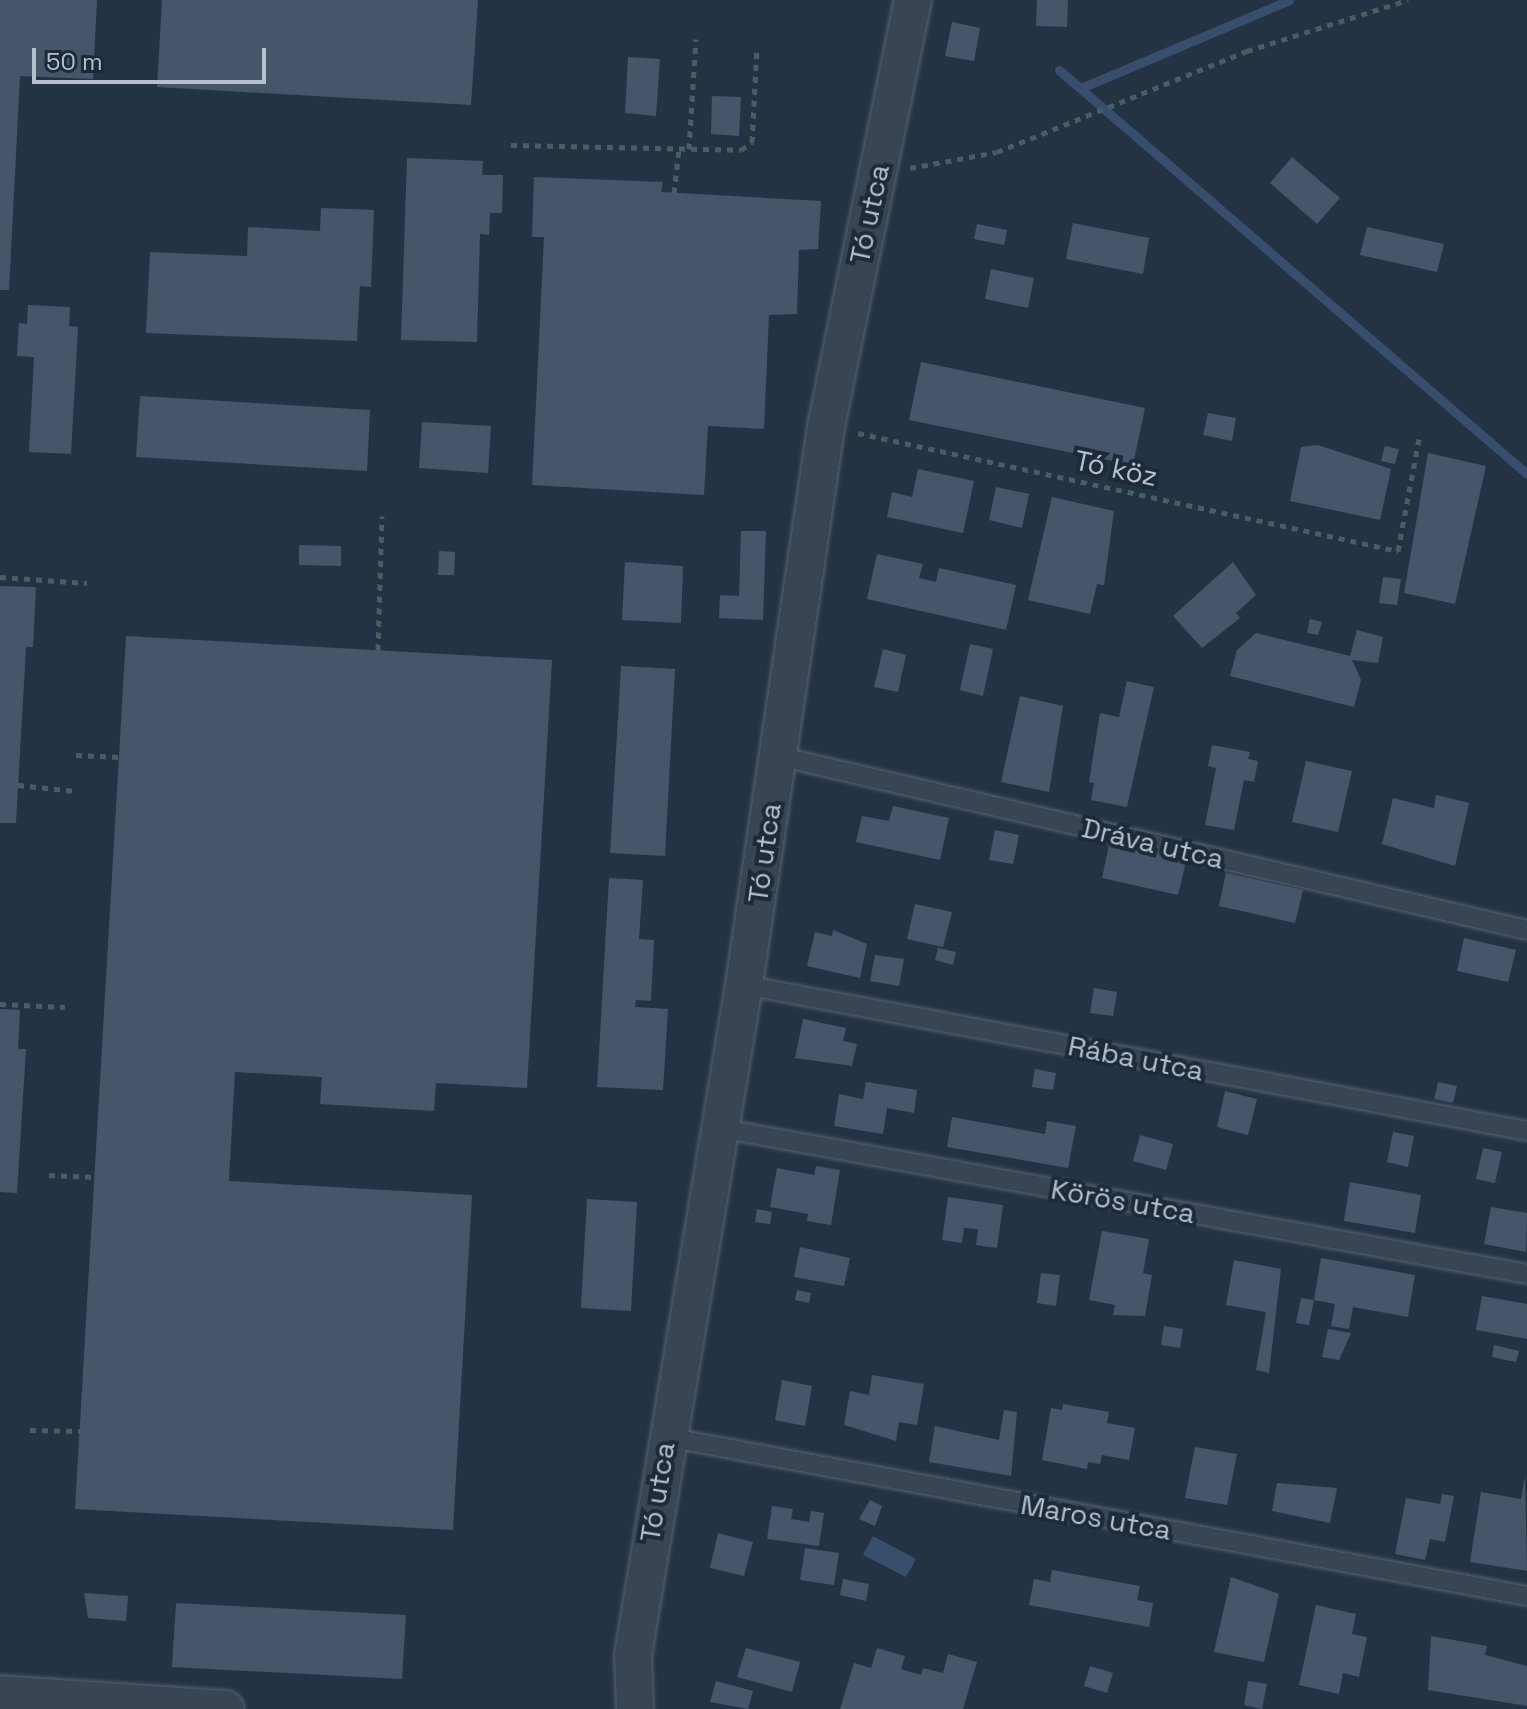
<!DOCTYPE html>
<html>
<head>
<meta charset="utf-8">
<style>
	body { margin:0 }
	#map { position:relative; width:1527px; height:1709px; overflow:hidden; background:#243344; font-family:"Space Grotesk",sans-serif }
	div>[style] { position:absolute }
	.water>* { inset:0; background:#374f6d }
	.stream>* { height:9px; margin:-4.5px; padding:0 4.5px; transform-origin:4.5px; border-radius:4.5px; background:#374f6d }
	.building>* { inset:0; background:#465569 }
	.path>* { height:5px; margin-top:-2.5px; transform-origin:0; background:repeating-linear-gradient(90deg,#456061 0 6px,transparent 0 12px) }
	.roads { filter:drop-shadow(0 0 2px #576371) drop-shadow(0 0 2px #576371) }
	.service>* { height:18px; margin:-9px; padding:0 9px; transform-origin:9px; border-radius:9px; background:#394554 }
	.minor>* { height:36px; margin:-18px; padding:0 18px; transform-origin:18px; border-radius:18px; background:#394554 }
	span { translate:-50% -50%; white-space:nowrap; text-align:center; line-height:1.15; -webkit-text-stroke:8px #1d2a39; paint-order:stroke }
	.street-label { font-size:28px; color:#b6c0cd }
	.scale { position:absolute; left:32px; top:48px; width:234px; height:36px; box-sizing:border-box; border:4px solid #b6c0cd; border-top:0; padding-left:10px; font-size:24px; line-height:28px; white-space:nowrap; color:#b6c0cd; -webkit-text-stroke:6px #1d2a39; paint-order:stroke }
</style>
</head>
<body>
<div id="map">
	<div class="water">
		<div style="clip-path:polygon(873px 1536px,916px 1559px,906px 1577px,863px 1555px)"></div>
	</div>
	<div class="stream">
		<div style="left:1059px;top:70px;width:618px;rotate:40.8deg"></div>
		<div style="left:1081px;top:88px;width:226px;rotate:-22.9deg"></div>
	</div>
	<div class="building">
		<div style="clip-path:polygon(0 0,97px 0,93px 79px,20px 76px,9px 290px,0 290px)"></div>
		<div style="clip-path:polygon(162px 0,478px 0,471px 105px,157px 87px)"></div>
		<div style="clip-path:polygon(1037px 0,1068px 0,1067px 27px,1036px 26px)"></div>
		<div style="clip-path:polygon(952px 22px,980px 28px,974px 61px,945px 56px)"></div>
		<div style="clip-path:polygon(628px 57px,660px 59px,656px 116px,625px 113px)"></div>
		<div style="clip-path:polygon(712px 96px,741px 97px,739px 136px,711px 134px)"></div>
		<div style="clip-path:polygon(1292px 157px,1340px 198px,1317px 224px,1270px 183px)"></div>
		<div style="clip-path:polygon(407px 158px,483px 161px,482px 175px,503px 175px,502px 213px,490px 213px,489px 235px,480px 234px,477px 342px,401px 340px)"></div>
		<div style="clip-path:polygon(534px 177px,663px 182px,661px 192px,821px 201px,818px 249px,799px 250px,797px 314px,769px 315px,764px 429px,708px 426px,704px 495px,532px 485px,544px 237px,532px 237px)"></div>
		<div style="clip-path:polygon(321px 208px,374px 210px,371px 287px,360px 286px,357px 341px,146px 333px,150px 252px,247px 256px,248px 227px,320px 231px)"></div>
		<div style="clip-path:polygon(1073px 223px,1149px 238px,1143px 274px,1066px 259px)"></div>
		<div style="clip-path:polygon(977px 224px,1007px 230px,1004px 245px,974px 239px)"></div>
		<div style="clip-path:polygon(1367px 227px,1444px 244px,1437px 272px,1360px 255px)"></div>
		<div style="clip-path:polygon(991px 269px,1034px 278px,1028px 308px,985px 299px)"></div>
		<div style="clip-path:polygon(28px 305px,70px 307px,69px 326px,78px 327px,71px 454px,29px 452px,34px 357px,17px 356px,19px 323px,27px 324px)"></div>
		<div style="clip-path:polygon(921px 362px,1145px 408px,1133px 465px,909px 420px)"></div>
		<div style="clip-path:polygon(140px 396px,370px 410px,367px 471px,136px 457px)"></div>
		<div style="clip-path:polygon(1208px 413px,1236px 418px,1232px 441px,1203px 435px)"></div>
		<div style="clip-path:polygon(422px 422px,491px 426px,488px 473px,419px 468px)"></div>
		<div style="clip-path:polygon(1318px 445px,1391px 469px,1380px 520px,1290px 501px,1301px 447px)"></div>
		<div style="clip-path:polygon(1385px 446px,1399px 449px,1395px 464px,1381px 461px)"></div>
		<div style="clip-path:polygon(1428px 453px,1486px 466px,1455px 604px,1404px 593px)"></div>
		<div style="clip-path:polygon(918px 469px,974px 481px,963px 533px,887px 517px,892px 492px,912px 497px)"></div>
		<div style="clip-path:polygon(996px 487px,1029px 494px,1022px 528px,989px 520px)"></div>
		<div style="clip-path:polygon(1052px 497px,1114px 511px,1104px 585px,1097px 584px,1090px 614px,1028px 600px)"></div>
		<div style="clip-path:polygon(741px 531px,766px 531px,763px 620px,719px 618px,720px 595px,739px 596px)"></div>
		<div style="clip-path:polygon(299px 545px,341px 546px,341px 566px,299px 565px)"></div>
		<div style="clip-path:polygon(439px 551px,455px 552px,454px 575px,438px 575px)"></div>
		<div style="clip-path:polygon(877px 554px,923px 564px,919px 578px,936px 582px,939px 568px,1016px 585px,1006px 630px,867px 599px)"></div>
		<div style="clip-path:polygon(625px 562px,683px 566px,681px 623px,622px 620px)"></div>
		<div style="clip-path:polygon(1233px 562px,1256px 595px,1236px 613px,1240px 618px,1202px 648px,1173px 616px)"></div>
		<div style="clip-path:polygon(1383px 577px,1401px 579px,1397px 605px,1379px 603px)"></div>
		<div style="clip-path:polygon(0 586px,36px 587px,33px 647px,26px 647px,16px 823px,0 823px)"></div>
		<div style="clip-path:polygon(1310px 619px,1322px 622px,1318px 635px,1307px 633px)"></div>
		<div style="clip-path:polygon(1357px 630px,1383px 637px,1378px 663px,1352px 660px,1361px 680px,1354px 707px,1230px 676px,1237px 650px,1256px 633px,1350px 656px)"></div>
		<div style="clip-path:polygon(126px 636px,552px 660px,527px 1088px,436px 1083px,434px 1111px,320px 1104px,322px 1077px,235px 1072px,229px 1181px,472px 1195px,453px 1530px,75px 1509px)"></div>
		<div style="clip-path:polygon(970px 644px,993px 649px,983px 696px,960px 690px)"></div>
		<div style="clip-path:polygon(883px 649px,906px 655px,898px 692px,874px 687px)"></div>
		<div style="clip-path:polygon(621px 666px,675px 669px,665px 856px,610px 853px)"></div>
		<div style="clip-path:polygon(1127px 681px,1154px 687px,1127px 807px,1091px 800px,1094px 783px,1089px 782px,1100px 713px,1119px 717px)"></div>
		<div style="clip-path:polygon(1020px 696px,1063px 706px,1049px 792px,1001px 782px)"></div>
		<div style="clip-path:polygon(1212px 745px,1250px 752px,1248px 759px,1258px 761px,1254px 782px,1244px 780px,1234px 830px,1205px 825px,1216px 768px,1208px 766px)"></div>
		<div style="clip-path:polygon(1306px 761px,1352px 771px,1338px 832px,1292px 822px)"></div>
		<div style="clip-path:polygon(1436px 795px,1469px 803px,1455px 866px,1382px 844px,1393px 798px,1434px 808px)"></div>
		<div style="clip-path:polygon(893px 806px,949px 818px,940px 860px,856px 842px,862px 816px,889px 821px)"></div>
		<div style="clip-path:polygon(995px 830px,1019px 835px,1013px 864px,989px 860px)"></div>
		<div style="clip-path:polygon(1109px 845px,1186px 862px,1178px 895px,1102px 878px)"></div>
		<div style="clip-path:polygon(1226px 873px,1303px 890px,1295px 923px,1219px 906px)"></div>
		<div style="clip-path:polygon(609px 878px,643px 880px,639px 939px,654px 940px,651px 1001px,636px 1000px,635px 1007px,668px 1009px,663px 1090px,597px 1087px)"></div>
		<div style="clip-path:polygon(915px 904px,952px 912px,943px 947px,907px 939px)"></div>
		<div style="clip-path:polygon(833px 930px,867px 944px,860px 978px,807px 966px,815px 932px,832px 936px)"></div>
		<div style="clip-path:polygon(1464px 938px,1516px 950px,1508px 982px,1457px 971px)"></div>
		<div style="clip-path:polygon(938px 948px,956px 952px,953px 965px,935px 960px)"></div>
		<div style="clip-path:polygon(875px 955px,904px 959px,899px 986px,870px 981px)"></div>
		<div style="clip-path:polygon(1094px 988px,1117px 992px,1113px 1016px,1090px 1013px)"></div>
		<div style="clip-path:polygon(0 1009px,20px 1010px,18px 1049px,26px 1049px,17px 1193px,0 1192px)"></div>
		<div style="clip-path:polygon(803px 1019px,846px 1028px,843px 1041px,857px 1044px,852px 1066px,795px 1058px)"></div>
		<div style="clip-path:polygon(1035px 1069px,1056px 1073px,1053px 1090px,1032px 1087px)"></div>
		<div style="clip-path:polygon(866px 1082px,917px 1090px,914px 1113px,887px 1108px,883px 1134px,834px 1126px,839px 1094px,863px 1099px)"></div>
		<div style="clip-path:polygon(1438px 1082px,1457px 1086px,1453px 1103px,1434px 1099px)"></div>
		<div style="clip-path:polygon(1225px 1091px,1257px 1099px,1248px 1135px,1217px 1127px)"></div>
		<div style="clip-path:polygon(952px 1117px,1045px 1134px,1047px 1121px,1076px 1126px,1068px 1168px,947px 1147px)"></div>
		<div style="clip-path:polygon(1393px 1132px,1414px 1136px,1408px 1167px,1387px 1162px)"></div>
		<div style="clip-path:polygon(1140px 1135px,1173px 1144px,1166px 1170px,1133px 1161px)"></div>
		<div style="clip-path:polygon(1483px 1148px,1502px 1152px,1495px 1183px,1476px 1179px)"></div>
		<div style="clip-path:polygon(816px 1166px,840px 1170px,831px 1225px,807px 1221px,808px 1214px,770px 1207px,777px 1168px,814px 1175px)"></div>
		<div style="clip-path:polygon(1350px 1182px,1421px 1195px,1415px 1233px,1344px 1221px)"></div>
		<div style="clip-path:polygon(948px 1197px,1003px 1205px,997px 1248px,976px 1245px,978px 1229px,964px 1228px,962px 1243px,942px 1240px)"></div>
		<div style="clip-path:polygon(587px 1199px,637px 1202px,631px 1311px,581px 1308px)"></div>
		<div style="clip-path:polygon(1491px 1207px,1527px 1213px,1526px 1252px,1484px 1244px)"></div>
		<div style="clip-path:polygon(757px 1209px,772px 1212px,770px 1224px,755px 1222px)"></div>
		<div style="clip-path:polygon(1102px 1231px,1149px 1239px,1143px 1273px,1152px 1275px,1145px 1316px,1113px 1315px,1115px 1305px,1089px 1300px)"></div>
		<div style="clip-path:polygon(800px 1247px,850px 1258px,844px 1286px,794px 1277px)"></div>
		<div style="clip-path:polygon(1321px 1258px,1415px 1275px,1408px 1317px,1353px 1307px,1349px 1329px,1331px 1326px,1335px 1304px,1314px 1300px)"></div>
		<div style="clip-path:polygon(1234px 1260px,1281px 1269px,1269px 1373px,1256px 1370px,1266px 1312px,1226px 1305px)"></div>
		<div style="clip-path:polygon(1041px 1273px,1060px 1275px,1056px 1306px,1037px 1303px)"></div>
		<div style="clip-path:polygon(797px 1290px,811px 1293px,809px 1303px,795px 1300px)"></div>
		<div style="clip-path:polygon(1482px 1296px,1527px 1304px,1527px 1339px,1476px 1330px)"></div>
		<div style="clip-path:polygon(1301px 1298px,1314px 1300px,1309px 1325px,1296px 1323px)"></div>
		<div style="clip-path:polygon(1164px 1326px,1183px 1329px,1180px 1348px,1161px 1345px)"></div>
		<div style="clip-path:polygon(1328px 1329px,1351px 1333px,1339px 1360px,1322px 1357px)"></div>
		<div style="clip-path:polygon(1494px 1345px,1519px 1351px,1516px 1362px,1492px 1357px)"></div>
		<div style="clip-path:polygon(872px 1375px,924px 1384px,917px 1425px,899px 1422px,896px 1441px,844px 1425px,850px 1391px,869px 1395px)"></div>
		<div style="clip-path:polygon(782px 1380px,812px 1386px,805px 1426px,775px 1420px)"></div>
		<div style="clip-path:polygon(1063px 1404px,1109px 1412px,1107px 1423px,1135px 1428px,1129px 1460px,1102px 1455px,1100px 1464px,1088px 1462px,1087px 1469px,1042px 1460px,1051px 1408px,1062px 1410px)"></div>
		<div style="clip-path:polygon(1004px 1410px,1017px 1412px,1011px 1476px,929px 1462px,935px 1426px,999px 1440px)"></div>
		<div style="clip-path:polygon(1195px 1447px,1237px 1454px,1227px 1505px,1185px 1498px)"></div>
		<div style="clip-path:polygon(1525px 1476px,1527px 1571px,1470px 1562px,1481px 1492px,1521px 1499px)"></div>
		<div style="clip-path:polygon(1277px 1483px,1337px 1488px,1330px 1523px,1272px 1511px)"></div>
		<div style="clip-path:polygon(1442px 1494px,1454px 1496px,1445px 1542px,1430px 1539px,1425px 1560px,1395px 1554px,1406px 1498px,1440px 1504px)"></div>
		<div style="clip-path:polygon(870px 1500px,882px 1506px,875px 1526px,859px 1519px)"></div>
		<div style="clip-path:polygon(772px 1506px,793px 1509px,791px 1519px,809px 1522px,811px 1511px,824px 1513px,819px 1546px,767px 1539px)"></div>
		<div style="clip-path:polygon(718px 1533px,753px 1542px,744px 1576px,710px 1568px)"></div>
		<div style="clip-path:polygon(805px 1548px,839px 1553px,834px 1585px,800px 1580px)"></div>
		<div style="clip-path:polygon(1052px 1570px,1140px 1586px,1137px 1600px,1153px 1603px,1149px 1627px,1029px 1605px,1034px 1579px,1050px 1582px)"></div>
		<div style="clip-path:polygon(1231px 1577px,1279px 1594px,1264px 1662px,1214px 1652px)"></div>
		<div style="clip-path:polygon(843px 1579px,869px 1584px,866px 1601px,840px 1595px)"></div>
		<div style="clip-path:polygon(84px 1593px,128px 1596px,126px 1621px,88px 1618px)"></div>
		<div style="clip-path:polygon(176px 1603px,406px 1615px,402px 1679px,172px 1667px)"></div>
		<div style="clip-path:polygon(1316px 1605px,1356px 1614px,1352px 1634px,1367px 1637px,1359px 1677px,1343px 1673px,1339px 1694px,1299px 1685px)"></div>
		<div style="clip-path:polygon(1431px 1636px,1487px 1646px,1485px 1655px,1527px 1666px,1527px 1706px,1428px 1690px)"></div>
		<div style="clip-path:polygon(746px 1648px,800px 1662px,792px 1692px,737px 1677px)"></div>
		<div style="clip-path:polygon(877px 1648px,905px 1656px,901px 1669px,921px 1675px,923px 1668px,943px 1673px,948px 1654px,977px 1662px,963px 1709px,840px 1709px,854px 1663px,871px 1668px)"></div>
		<div style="clip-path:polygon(1090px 1666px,1113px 1673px,1107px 1693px,1084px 1686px)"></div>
		<div style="clip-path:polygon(716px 1681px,753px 1691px,748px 1709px,710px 1702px)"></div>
		<div style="clip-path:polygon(1248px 1681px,1267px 1684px,1262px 1709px,1244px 1705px)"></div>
	</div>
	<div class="path">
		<div style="left:511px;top:145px;width:230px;rotate:1.2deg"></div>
		<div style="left:741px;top:150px;width:14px;rotate:-36deg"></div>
		<div style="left:752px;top:142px;width:94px;rotate:-87deg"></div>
		<div style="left:689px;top:149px;width:110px;rotate:-86.4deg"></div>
		<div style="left:910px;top:168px;width:88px;rotate:-10.4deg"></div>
		<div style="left:997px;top:152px;width:270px;rotate:-22deg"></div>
		<div style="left:1247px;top:51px;width:169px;rotate:-17.6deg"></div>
		<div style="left:674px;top:193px;width:44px;rotate:-83.5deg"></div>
		<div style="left:858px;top:433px;width:553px;rotate:12.33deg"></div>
		<div style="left:1398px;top:551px;width:114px;rotate:-79.4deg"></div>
		<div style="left:0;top:577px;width:87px;rotate:3.9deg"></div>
		<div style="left:378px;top:650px;width:134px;rotate:-88.3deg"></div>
		<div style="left:76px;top:755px;width:44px;rotate:2.6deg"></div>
		<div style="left:18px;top:785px;width:57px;rotate:6deg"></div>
		<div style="left:0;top:1004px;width:65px;rotate:2.6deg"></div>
		<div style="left:49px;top:1175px;width:46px;rotate:2.5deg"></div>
		<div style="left:30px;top:1430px;width:50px;rotate:1.1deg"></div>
	</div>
	<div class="roads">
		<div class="service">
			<div style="left:778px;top:756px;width:769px;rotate:13.08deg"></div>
			<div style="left:744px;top:985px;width:796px;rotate:10.56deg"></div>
			<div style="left:719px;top:1128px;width:821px;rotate:10.24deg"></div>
			<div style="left:666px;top:1437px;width:876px;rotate:10.46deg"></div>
		</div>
		<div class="minor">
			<div style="left:0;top:1694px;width:226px;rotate:3.8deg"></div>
			<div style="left:635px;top:1709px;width:54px;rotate:-92.1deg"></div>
			<div style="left:633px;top:1655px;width:679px;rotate:-80.59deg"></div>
			<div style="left:744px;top:985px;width:564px;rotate:-81.64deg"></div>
			<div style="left:826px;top:427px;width:436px;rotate:-78.5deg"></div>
		</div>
	</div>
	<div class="street-label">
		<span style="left:869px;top:214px;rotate:-78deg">Tó utca</span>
		<span style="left:1116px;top:468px;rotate:12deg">Tó köz</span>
		<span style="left:1153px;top:843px;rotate:13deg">Dráva utca</span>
		<span style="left:764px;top:853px;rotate:-82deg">Tó utca</span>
		<span style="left:1136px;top:1058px;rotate:11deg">Rába utca</span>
		<span style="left:1123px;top:1201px;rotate:10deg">Körös utca</span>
		<span style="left:657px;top:1492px;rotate:-81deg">Tó utca</span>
		<span style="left:1096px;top:1517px;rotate:10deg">Maros utca</span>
	</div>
	<div class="scale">50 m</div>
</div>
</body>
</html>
